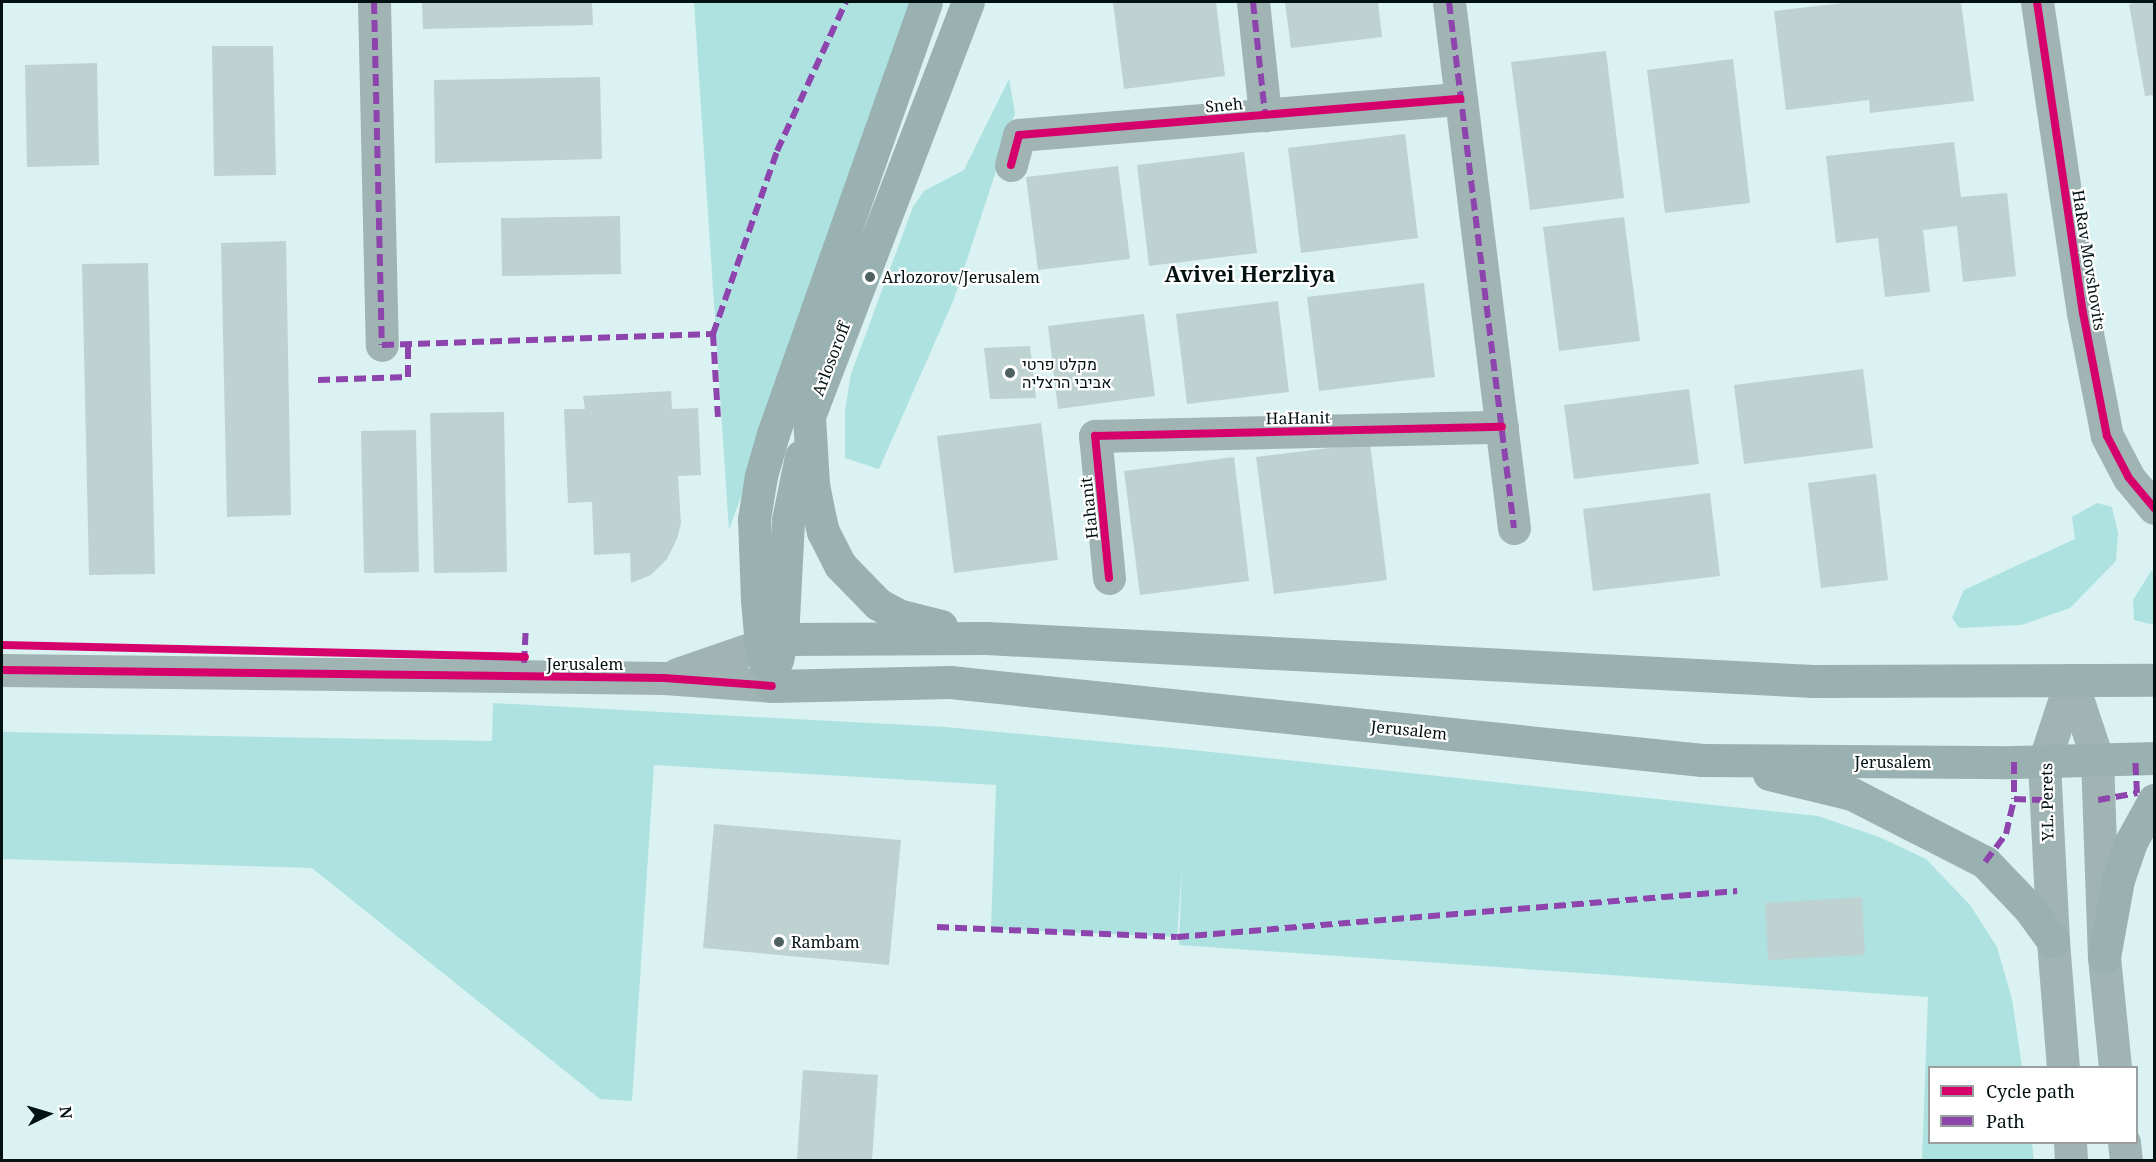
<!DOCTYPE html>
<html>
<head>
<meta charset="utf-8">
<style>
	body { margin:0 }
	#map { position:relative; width:2156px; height:1162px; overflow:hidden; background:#daf2f1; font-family:"Noto Serif",Heebo,serif }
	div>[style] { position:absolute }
	.green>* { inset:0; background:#ade2e1 }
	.building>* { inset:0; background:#bfd2d2 }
	.minor>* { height:33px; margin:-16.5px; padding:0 16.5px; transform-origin:16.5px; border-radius:16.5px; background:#a0b4b3 }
	.tertiary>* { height:33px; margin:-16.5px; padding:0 16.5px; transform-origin:16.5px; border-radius:16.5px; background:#a0b4b3 }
	.secondary>* { height:33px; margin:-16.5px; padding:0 16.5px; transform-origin:16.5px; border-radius:16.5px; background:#9ab1b1 }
	.quiet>* { height:6px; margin-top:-3px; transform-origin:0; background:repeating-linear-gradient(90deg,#8e44ad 0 12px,transparent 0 18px) }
	.cycleway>* { height:8px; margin:-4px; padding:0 4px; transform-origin:4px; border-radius:4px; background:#d6006c }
	.dots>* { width:16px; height:16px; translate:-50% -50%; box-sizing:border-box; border:3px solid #fff; border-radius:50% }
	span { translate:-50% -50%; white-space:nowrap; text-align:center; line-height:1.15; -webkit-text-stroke:4.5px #fff; paint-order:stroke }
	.street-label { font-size:16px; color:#021111 }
	.poi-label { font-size:16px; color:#021111 }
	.left { translate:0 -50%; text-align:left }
	.district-label { font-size:22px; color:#021111; font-weight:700 }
	.frame { position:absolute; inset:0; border:3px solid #021111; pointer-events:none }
	.legend { position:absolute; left:1928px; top:1066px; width:210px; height:78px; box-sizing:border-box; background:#fff; border:2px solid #9aa0a0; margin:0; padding:8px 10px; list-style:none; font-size:18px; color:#021111 }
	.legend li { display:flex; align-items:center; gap:12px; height:30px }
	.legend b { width:30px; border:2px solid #9aa0a0 }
	.north { position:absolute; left:18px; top:1084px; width:60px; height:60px; -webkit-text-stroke:4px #fff; paint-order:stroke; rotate:85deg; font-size:16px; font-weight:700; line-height:24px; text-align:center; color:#021111 }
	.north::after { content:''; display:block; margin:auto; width:21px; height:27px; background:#021111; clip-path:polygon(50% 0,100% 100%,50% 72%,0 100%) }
</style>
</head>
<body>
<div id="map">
	<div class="green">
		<div style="clip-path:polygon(694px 2px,911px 2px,801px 330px,729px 530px)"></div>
		<div style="clip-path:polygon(1009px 79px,1015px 113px,954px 299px,879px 469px,845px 458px,845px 410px,851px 374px,913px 207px,924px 191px,964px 170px)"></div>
		<div style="clip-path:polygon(2097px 503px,2112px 507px,2118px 533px,2116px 561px,2070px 608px,2021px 625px,1959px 628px,1952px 618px,1964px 590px,2075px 539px,2072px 517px)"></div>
		<div style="clip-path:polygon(2151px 571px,2154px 572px,2154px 625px,2134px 620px,2133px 600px)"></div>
		<div style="clip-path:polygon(493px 703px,945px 727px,1182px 749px,1818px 816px,1879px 837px,1926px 859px,1970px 905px,1997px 947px,2012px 999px,2022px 1067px,1930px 1068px,1930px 1142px,2032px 1143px,2034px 1160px,1922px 1160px,1928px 997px,1179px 945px,1182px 867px,1177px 937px,991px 929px,996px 785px,654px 765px,632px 1101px,600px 1099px,312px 868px,2px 859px,2px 732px,492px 741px)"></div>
	</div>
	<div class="building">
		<div style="clip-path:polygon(422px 2px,592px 2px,593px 25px,423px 29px)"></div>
		<div style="clip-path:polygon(1113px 2px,1216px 2px,1225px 76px,1124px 89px)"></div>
		<div style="clip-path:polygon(1285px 2px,1378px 2px,1382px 37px,1291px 48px)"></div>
		<div style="clip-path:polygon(1852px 2px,1961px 2px,1974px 101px,1870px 113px,1869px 100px,1786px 110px,1774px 11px)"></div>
		<div style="clip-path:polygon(2141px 2px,2154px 2px,2154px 95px,2145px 96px,2129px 4px)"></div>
		<div style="clip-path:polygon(212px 46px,273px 46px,276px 175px,214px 176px)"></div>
		<div style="clip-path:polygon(1606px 51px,1624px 198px,1530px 210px,1511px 62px)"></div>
		<div style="clip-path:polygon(1733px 59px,1750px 203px,1665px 213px,1647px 70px)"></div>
		<div style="clip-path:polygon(97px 63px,99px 165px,27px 167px,25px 65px)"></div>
		<div style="clip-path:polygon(600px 77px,602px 159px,435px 163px,434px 80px)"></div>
		<div style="clip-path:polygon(1405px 134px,1418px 238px,1301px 253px,1288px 148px)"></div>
		<div style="clip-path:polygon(1954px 142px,1961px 197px,2007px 193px,2016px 276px,1963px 282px,1957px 226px,1923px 230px,1930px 292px,1885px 297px,1878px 238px,1836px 243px,1826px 156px)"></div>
		<div style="clip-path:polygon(1244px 152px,1257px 253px,1149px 266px,1137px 165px)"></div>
		<div style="clip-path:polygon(1118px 166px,1130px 259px,1038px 270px,1026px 177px)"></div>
		<div style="clip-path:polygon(620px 216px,621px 274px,502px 276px,501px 218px)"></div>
		<div style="clip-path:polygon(1624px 217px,1640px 341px,1559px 351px,1543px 227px)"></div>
		<div style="clip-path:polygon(286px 241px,291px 515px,227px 517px,221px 243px)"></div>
		<div style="clip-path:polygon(148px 263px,155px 574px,89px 575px,82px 264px)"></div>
		<div style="clip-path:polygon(1424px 283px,1435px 377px,1319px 391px,1307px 297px)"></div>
		<div style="clip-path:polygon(1278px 301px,1289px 392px,1187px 404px,1176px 314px)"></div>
		<div style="clip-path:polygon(1144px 314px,1155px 396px,1058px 409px,1048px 326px)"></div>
		<div style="clip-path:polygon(1030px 346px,1036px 398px,990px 399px,984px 348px)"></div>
		<div style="clip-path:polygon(1863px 369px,1873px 448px,1744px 464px,1734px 385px)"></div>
		<div style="clip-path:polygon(1689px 389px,1699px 464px,1574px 479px,1564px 405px)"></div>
		<div style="clip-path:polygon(671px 391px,672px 409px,698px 408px,701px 475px,678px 476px,681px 523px,677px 539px,667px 559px,651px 575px,631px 583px,630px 553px,594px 555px,592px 502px,568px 503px,564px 409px,585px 409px,583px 396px)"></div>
		<div style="clip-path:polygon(504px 412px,507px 572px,434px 573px,430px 413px)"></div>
		<div style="clip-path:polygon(1041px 423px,1058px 560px,954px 573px,937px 436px)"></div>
		<div style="clip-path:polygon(416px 430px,419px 572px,364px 573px,361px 431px)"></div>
		<div style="clip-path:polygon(1370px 443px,1387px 580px,1274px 594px,1256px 457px)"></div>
		<div style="clip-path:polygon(1234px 457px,1249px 581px,1140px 595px,1124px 471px)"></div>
		<div style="clip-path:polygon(1876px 474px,1888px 580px,1821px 588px,1808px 483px)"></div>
		<div style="clip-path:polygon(1710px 493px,1720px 576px,1593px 591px,1583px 509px)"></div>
		<div style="clip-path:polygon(714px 824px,901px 840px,889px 965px,703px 948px)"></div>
		<div style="clip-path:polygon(1862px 897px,1865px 955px,1768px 960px,1765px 903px)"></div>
		<div style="clip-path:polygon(803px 1070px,878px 1075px,872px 1160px,797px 1160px)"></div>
	</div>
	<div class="minor">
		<div style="left:374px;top:2px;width:343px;rotate:88.7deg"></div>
		<div style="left:1253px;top:2px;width:114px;rotate:83.9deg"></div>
		<div style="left:1449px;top:2px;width:530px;rotate:82.96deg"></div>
		<div style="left:2037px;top:2px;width:314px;rotate:81.6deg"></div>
		<div style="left:2083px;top:313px;width:125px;rotate:79deg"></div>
		<div style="left:2107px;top:436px;width:47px;rotate:62.4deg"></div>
		<div style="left:2129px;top:478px;width:39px;rotate:50deg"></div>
		<div style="left:1011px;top:165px;width:31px;rotate:-75deg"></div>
		<div style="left:1019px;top:135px;width:443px;rotate:-4.7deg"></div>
		<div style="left:1109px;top:578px;width:143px;rotate:-95.6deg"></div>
		<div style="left:1095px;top:436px;width:407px;rotate:-1.3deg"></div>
		<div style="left:2px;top:670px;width:662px;rotate:0.69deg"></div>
		<div style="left:664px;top:678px;width:108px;rotate:4.2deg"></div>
		<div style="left:677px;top:674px;width:89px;rotate:-19deg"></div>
	</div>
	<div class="tertiary">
		<div style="left:2071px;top:680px;width:82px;rotate:71.6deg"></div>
		<div style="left:2097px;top:758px;width:199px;rotate:88deg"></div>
		<div style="left:2104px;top:957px;width:112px;rotate:84.3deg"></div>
		<div style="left:2063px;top:1068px;width:127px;rotate:-94.5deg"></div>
		<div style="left:2053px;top:941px;width:179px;rotate:-92.9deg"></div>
		<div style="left:2044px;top:762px;width:86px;rotate:-71.8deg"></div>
		<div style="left:2070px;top:1142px;width:18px;rotate:87deg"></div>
		<div style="left:2124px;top:1142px;width:18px;rotate:84deg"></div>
	</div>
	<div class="secondary">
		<div style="left:941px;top:626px;width:44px;rotate:-165.7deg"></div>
		<div style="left:898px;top:615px;width:23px;rotate:-151deg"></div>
		<div style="left:878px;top:604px;width:54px;rotate:-134.3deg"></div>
		<div style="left:840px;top:565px;width:37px;rotate:-117deg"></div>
		<div style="left:823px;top:532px;width:23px;rotate:-103deg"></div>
		<div style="left:818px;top:510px;width:26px;rotate:-101deg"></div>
		<div style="left:813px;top:484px;width:68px;rotate:-93.4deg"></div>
		<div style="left:809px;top:416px;width:443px;rotate:-69deg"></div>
		<div style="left:761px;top:645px;width:22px;rotate:-16deg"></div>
		<div style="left:782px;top:639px;width:204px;rotate:-0.3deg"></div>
		<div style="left:986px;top:638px;width:828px;rotate:2.98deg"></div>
		<div style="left:1813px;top:681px;width:341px;rotate:-0.2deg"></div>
		<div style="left:777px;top:660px;width:22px;rotate:-77deg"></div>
		<div style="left:782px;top:639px;width:119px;rotate:-87.1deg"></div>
		<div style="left:788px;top:520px;width:65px;rotate:-78.5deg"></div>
		<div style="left:766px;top:664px;width:20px;rotate:-105deg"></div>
		<div style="left:761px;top:645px;width:45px;rotate:-95.1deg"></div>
		<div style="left:757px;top:600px;width:81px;rotate:-92.1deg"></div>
		<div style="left:754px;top:519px;width:44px;rotate:-80.8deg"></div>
		<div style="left:761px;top:476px;width:44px;rotate:-74.1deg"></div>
		<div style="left:773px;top:434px;width:458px;rotate:-70.5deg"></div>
		<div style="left:772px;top:686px;width:178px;rotate:-1.3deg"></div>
		<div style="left:950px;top:682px;width:756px;rotate:5.92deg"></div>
		<div style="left:1702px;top:760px;width:312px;rotate:0.4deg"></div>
		<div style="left:2014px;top:762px;width:140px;rotate:-1.6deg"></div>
		<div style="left:1769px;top:774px;width:85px;rotate:13.5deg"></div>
		<div style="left:1852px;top:794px;width:149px;rotate:27.1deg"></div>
		<div style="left:1985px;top:862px;width:64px;rotate:46.3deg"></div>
		<div style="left:2029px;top:908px;width:41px;rotate:54deg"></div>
		<div style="left:2104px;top:957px;width:78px;rotate:-79.7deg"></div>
		<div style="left:2118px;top:880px;width:40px;rotate:-71.1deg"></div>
		<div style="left:2131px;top:842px;width:48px;rotate:-61.3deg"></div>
	</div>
	<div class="quiet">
		<div style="left:374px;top:2px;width:343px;rotate:88.7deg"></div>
		<div style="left:382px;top:345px;width:331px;rotate:-1.9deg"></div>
		<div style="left:713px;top:334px;width:83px;rotate:86.6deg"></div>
		<div style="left:1253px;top:2px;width:114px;rotate:83.9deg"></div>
		<div style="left:1449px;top:2px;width:530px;rotate:82.96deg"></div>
		<div style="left:713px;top:334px;width:194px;rotate:-70.7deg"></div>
		<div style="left:777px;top:151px;width:164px;rotate:-65.2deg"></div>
		<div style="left:318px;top:380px;width:90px;rotate:-1.9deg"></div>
		<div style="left:408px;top:377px;width:32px;rotate:-90deg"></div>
		<div style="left:524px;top:663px;width:33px;rotate:-87deg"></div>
		<div style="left:2014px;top:762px;width:37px;rotate:90deg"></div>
		<div style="left:2014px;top:799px;width:32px;rotate:2deg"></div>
		<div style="left:2098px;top:800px;width:40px;rotate:-10deg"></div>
		<div style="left:2137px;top:793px;width:35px;rotate:-93deg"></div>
		<div style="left:1985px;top:862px;width:35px;rotate:-53deg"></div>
		<div style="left:2006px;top:834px;width:36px;rotate:-77deg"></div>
		<div style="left:937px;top:927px;width:240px;rotate:2.4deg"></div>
		<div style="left:1177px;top:937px;width:562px;rotate:-4.7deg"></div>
	</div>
	<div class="cycleway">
		<div style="left:2037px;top:2px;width:314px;rotate:81.6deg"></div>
		<div style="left:2083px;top:313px;width:125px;rotate:79deg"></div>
		<div style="left:2107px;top:436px;width:47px;rotate:62.4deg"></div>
		<div style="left:2129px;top:478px;width:39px;rotate:50deg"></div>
		<div style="left:1011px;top:165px;width:31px;rotate:-75deg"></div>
		<div style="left:1019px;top:135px;width:443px;rotate:-4.7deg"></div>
		<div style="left:1109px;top:578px;width:143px;rotate:-95.6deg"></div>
		<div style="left:1095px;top:436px;width:407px;rotate:-1.3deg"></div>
		<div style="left:2px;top:645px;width:523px;rotate:1.31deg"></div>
		<div style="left:2px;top:670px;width:662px;rotate:0.69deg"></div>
		<div style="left:664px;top:678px;width:108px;rotate:4.2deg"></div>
	</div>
	<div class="dots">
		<div style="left:870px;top:277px;background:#4e605f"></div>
		<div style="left:1010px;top:373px;background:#4e605f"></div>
		<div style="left:779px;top:942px;background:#4e605f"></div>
	</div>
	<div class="street-label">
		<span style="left:1224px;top:105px;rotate:-5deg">Sneh</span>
		<span style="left:2089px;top:260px;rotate:81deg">HaRav Movshovits</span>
		<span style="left:831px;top:359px;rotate:-69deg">Arlosoroff</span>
		<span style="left:1298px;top:418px;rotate:-1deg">HaHanit</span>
		<span style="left:1089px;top:508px;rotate:-96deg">Hahanit</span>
		<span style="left:585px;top:664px">Jerusalem</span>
		<span style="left:1409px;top:730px;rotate:6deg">Jerusalem</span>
		<span style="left:1893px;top:762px">Jerusalem</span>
		<span style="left:2047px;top:802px;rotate:-91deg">Y.L. Perets</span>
	</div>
	<div class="poi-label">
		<span class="left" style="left:882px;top:277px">Arlozorov/Jerusalem</span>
		<span class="left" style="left:1022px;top:373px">מקלט פרטי<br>אביבי הרצליה</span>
		<span class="left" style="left:791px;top:942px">Rambam</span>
	</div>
	<div class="district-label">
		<span style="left:1250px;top:274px">Avivei Herzliya</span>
	</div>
	<div class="frame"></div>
	<ul class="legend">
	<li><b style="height:8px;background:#d6006c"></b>Cycle path</li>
	<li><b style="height:8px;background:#8e44ad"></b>Path</li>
	</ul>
	<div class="north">N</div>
</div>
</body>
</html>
